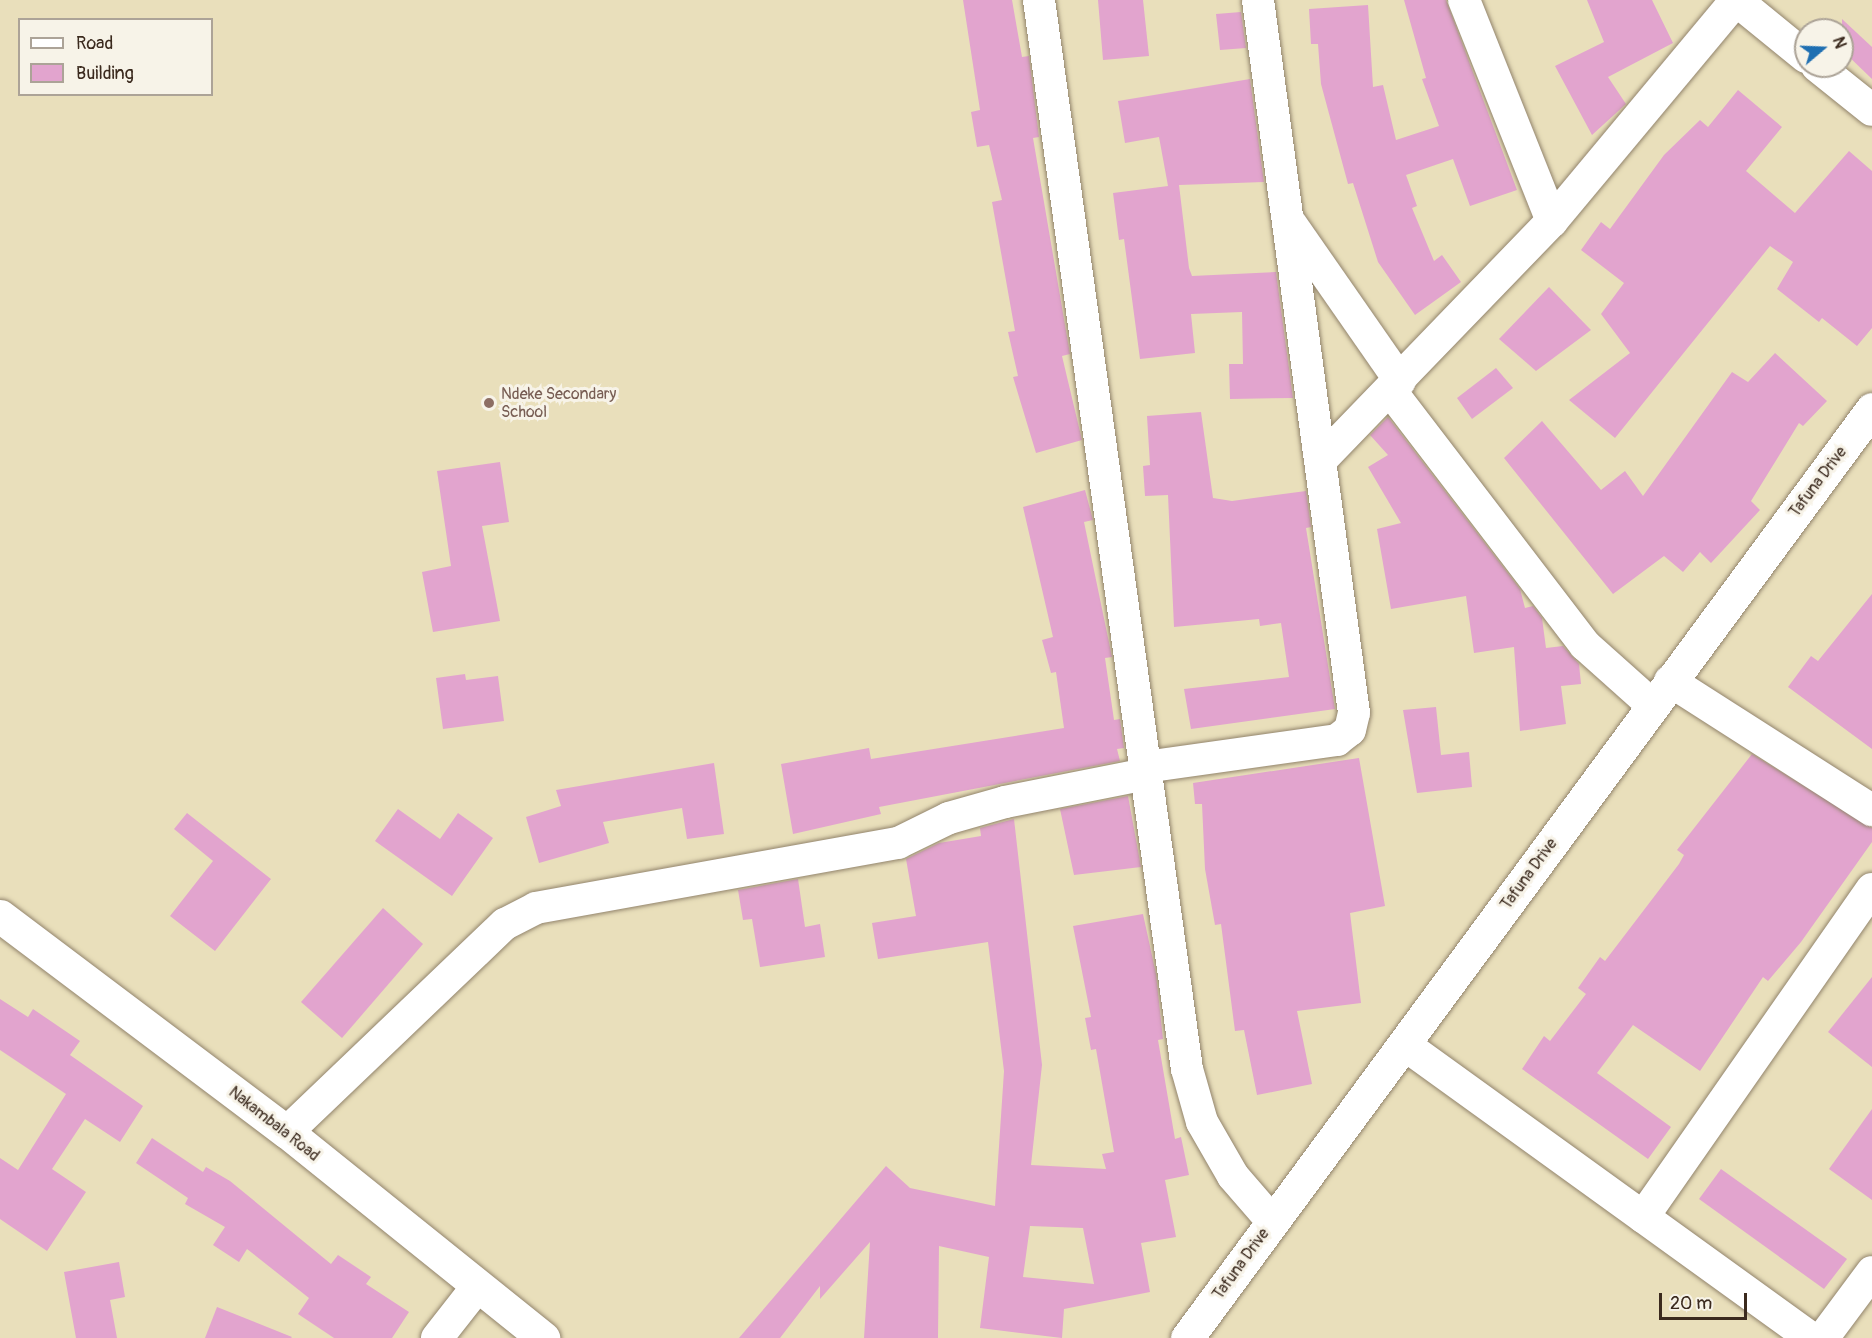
<!DOCTYPE html>
<html>
<head>
<meta charset="utf-8">
<style>
	body { margin:0 }
	#map { position:relative; width:1872px; height:1338px; overflow:hidden; background:#e9dfbb; font-family:Pangolin,sans-serif }
	div>[style] { position:absolute }
	.building>* { inset:0; background:#e2a4ce }
	.roads { filter:drop-shadow(0 0 2px #92846c) drop-shadow(0 0 2px #92846c) }
	.minor>* { height:32px; margin:-16px; padding:0 16px; transform-origin:16px; border-radius:16px; background:#fff }
	.major>* { height:33px; margin:-16.5px; padding:0 16.5px; transform-origin:16.5px; border-radius:16.5px; background:#fff }
	.dots>* { width:16px; height:16px; translate:-50% -50%; box-sizing:border-box; border:3px solid #f7f3e8; border-radius:50% }
	span { translate:-50% -50%; white-space:nowrap; text-align:center; line-height:1.15; -webkit-text-stroke:6px #f7f3e8; paint-order:stroke }
	.education-label { font-size:16px; color:#785e54 }
	.left { translate:0 -50%; text-align:left }
	.street-label { font-size:16px; color:#3b2a1e }
	.legend { position:absolute; left:18px; top:18px; width:195px; height:78px; box-sizing:border-box; background:#f7f3e8; border:2px solid #aca397; margin:0; padding:8px 10px; list-style:none; font-size:18px; color:#3b2a1e }
	.legend li { display:flex; align-items:center; gap:12px; height:30px }
	.legend b { width:30px; border:2px solid #aca397 }
	.north { position:absolute; left:1794px; top:18px; width:60px; height:60px; box-sizing:border-box; background:#f7f3e8; border:2px solid #aca397; border-radius:50%; rotate:71deg; font-size:16px; font-weight:700; line-height:24px; text-align:center; color:#3b2a1e }
	.north::after { content:''; display:block; margin:auto; width:21px; height:27px; background:#1f6fb2; clip-path:polygon(50% 0,100% 100%,50% 72%,0 100%) }
	.scale { position:absolute; left:1659px; top:1293px; width:88px; height:27px; box-sizing:border-box; border:3px solid #3b2a1e; border-top:0; padding-left:8px; font-size:18px; line-height:21px; white-space:nowrap; color:#3b2a1e; -webkit-text-stroke:4px #f7f3e8; paint-order:stroke }
</style>
</head>
<body>
<div id="map">
	<div class="building">
		<div style="clip-path:polygon(963px 0,1012px 0,1022px 57px,1029px 56px,1039px 137px,1033px 138px,1070px 354px,1062px 356px,1082px 440px,1036px 453px,1013px 377px,1018px 376px,1008px 332px,1015px 331px,992px 202px,1002px 200px,989px 145px,977px 147px,971px 112px,980px 110px)"></div>
		<div style="clip-path:polygon(1098px 0,1143px 0,1149px 56px,1103px 60px)"></div>
		<div style="clip-path:polygon(1404px 0,1446px 0,1517px 190px,1470px 206px,1453px 159px,1406px 175px,1417px 206px,1412px 208px,1434px 261px,1442px 255px,1461px 282px,1415px 315px,1378px 262px,1353px 183px,1348px 184px,1321px 84px,1318px 44px,1311px 44px,1309px 9px,1368px 5px,1373px 87px,1383px 85px,1396px 140px,1439px 126px,1422px 79px,1426px 78px)"></div>
		<div style="clip-path:polygon(1587px 0,1652px 0,1673px 43px,1608px 77px,1626px 104px,1592px 135px,1555px 66px,1604px 42px)"></div>
		<div style="clip-path:polygon(1241px 12px,1246px 48px,1220px 50px,1216px 14px)"></div>
		<div style="clip-path:polygon(1842px 19px,1872px 47px,1872px 79px,1842px 50px)"></div>
		<div style="clip-path:polygon(1250px 79px,1264px 182px,1179px 185px,1189px 268px,1192px 276px,1276px 272px,1293px 398px,1230px 399px,1229px 364px,1243px 364px,1242px 312px,1191px 314px,1195px 353px,1140px 359px,1124px 239px,1119px 240px,1113px 193px,1176px 185px,1168px 186px,1159px 137px,1125px 143px,1118px 101px)"></div>
		<div style="clip-path:polygon(1738px 90px,1782px 127px,1746px 171px,1795px 213px,1849px 151px,1872px 171px,1872px 328px,1857px 346px,1822px 318px,1819px 322px,1777px 289px,1793px 262px,1770px 246px,1615px 438px,1569px 400px,1630px 353px,1601px 314px,1624px 283px,1581px 250px,1601px 222px,1610px 229px,1664px 155px,1700px 120px,1708px 127px)"></div>
		<div style="clip-path:polygon(1549px 287px,1591px 330px,1536px 371px,1499px 339px)"></div>
		<div style="clip-path:polygon(1775px 353px,1827px 401px,1803px 426px,1799px 423px,1751px 501px,1760px 510px,1711px 563px,1700px 552px,1683px 572px,1664px 556px,1613px 594px,1504px 458px,1542px 421px,1601px 490px,1625px 471px,1643px 496px,1732px 372px,1748px 382px)"></div>
		<div style="clip-path:polygon(1496px 368px,1513px 388px,1472px 419px,1457px 398px)"></div>
		<div style="clip-path:polygon(1201px 412px,1213px 498px,1232px 501px,1306px 491px,1311px 527px,1306px 528px,1335px 709px,1191px 729px,1184px 689px,1289px 677px,1281px 623px,1260px 626px,1259px 619px,1174px 627px,1168px 495px,1145px 496px,1143px 466px,1150px 465px,1147px 416px)"></div>
		<div style="clip-path:polygon(1388px 417px,1520px 589px,1525px 608px,1533px 606px,1542px 618px,1546px 648px,1563px 646px,1579px 664px,1581px 684px,1561px 686px,1566px 724px,1520px 731px,1514px 647px,1474px 653px,1466px 596px,1391px 609px,1377px 529px,1401px 523px,1368px 467px,1388px 455px,1370px 435px)"></div>
		<div style="clip-path:polygon(500px 462px,509px 522px,482px 526px,500px 621px,433px 632px,422px 572px,451px 566px,437px 471px)"></div>
		<div style="clip-path:polygon(1085px 490px,1093px 520px,1084px 522px,1112px 657px,1105px 658px,1114px 720px,1120px 719px,1124px 748px,1117px 749px,1120px 761px,879px 807px,881px 814px,793px 834px,781px 764px,869px 748px,871px 759px,1064px 728px,1056px 672px,1051px 673px,1042px 640px,1053px 637px,1023px 507px)"></div>
		<div style="clip-path:polygon(1872px 594px,1872px 749px,1788px 687px,1811px 656px,1818px 661px)"></div>
		<div style="clip-path:polygon(465px 674px,466px 680px,498px 676px,504px 721px,443px 729px,436px 678px)"></div>
		<div style="clip-path:polygon(1436px 707px,1441px 755px,1469px 752px,1472px 787px,1417px 793px,1403px 710px)"></div>
		<div style="clip-path:polygon(1752px 754px,1872px 828px,1872px 842px,1801px 942px,1768px 981px,1763px 977px,1700px 1071px,1633px 1025px,1597px 1073px,1671px 1127px,1648px 1159px,1522px 1069px,1544px 1036px,1550px 1041px,1586px 994px,1578px 988px,1600px 957px,1605px 961px,1679px 864px,1684px 855px,1677px 850px)"></div>
		<div style="clip-path:polygon(1359px 758px,1385px 906px,1350px 913px,1361px 1003px,1297px 1011px,1312px 1084px,1257px 1095px,1244px 1030px,1235px 1031px,1221px 924px,1215px 925px,1205px 869px,1202px 804px,1195px 804px,1193px 783px)"></div>
		<div style="clip-path:polygon(714px 763px,724px 834px,687px 839px,682px 808px,603px 822px,609px 843px,539px 863px,526px 817px,561px 806px,556px 790px)"></div>
		<div style="clip-path:polygon(1128px 796px,1141px 867px,1074px 875px,1060px 809px)"></div>
		<div style="clip-path:polygon(398px 809px,440px 839px,458px 813px,493px 838px,452px 896px,375px 841px)"></div>
		<div style="clip-path:polygon(187px 813px,271px 879px,215px 951px,170px 916px,213px 861px,174px 829px)"></div>
		<div style="clip-path:polygon(evenodd,1014px 819px,1042px 1065px,1031px 1165px,1106px 1169px,1102px 1154px,1114px 1152px,1096px 1049px,1091px 1050px,1085px 1018px,1091px 1017px,1073px 926px,1143px 914px,1156px 974px,1163px 1039px,1158px 1040px,1175px 1139px,1181px 1137px,1189px 1175px,1165px 1180px,1176px 1237px,1141px 1243px,1150px 1292px,1064px 1309px,1062px 1338px,980px 1328px,989px 1257px,939px 1246px,938px 1338px,864px 1338px,870px 1242px,820px 1299px,820px 1286px,780px 1338px,739px 1338px,886px 1166px,910px 1188px,995px 1206px,1004px 1071px,988px 942px,878px 959px,872px 923px,916px 916px,906px 859px,939px 843px,981px 836px,980px 828px,1014px 819px,1030px 1226px,1083px 1228px,1094px 1284px,1023px 1277px,1030px 1226px)"></div>
		<div style="clip-path:polygon(798px 879px,805px 927px,820px 924px,825px 957px,760px 967px,752px 919px,743px 920px,738px 890px)"></div>
		<div style="clip-path:polygon(383px 908px,423px 944px,342px 1038px,301px 1002px)"></div>
		<div style="clip-path:polygon(1872px 977px,1872px 1067px,1828px 1032px)"></div>
		<div style="clip-path:polygon(0 999px,28px 1017px,33px 1009px,80px 1041px,70px 1055px,143px 1106px,120px 1142px,85px 1119px,52px 1169px,86px 1192px,47px 1251px,0 1219px,0 1158px,18px 1170px,66px 1094px,0 1050px)"></div>
		<div style="clip-path:polygon(1872px 1109px,1872px 1200px,1829px 1169px)"></div>
		<div style="clip-path:polygon(152px 1138px,203px 1172px,206px 1167px,230px 1181px,331px 1264px,338px 1255px,371px 1277px,366px 1284px,409px 1312px,392px 1338px,334px 1338px,298px 1314px,309px 1298px,247px 1249px,239px 1262px,213px 1245px,225px 1227px,185px 1204px,188px 1198px,136px 1163px)"></div>
		<div style="clip-path:polygon(1721px 1169px,1847px 1259px,1824px 1289px,1699px 1199px)"></div>
		<div style="clip-path:polygon(119px 1262px,125px 1297px,110px 1300px,117px 1338px,76px 1338px,64px 1272px)"></div>
		<div style="clip-path:polygon(217px 1307px,292px 1337px,291px 1338px,205px 1338px)"></div>
	</div>
	<div class="roads">
		<div class="minor">
			<div style="left:1039px;top:0;width:1079px;rotate:82.12deg"></div>
			<div style="left:1187px;top:1069px;width:55px;rotate:74.2deg"></div>
			<div style="left:1202px;top:1122px;width:62px;rotate:60.1deg"></div>
			<div style="left:1233px;top:1176px;width:60px;rotate:49.1deg"></div>
			<div style="left:1464px;top:0;width:238px;rotate:68.3deg"></div>
			<div style="left:1736px;top:0;width:90px;rotate:39.2deg"></div>
			<div style="left:1817px;top:66px;width:70px;rotate:38.7deg"></div>
			<div style="left:1291px;top:224px;width:191px;rotate:55.2deg"></div>
			<div style="left:1390px;top:390px;width:321px;rotate:52.6deg"></div>
			<div style="left:1585px;top:645px;width:90px;rotate:41.8deg"></div>
			<div style="left:1323px;top:458px;width:330px;rotate:-46deg"></div>
			<div style="left:1552px;top:221px;width:288px;rotate:-50.2deg"></div>
			<div style="left:1670px;top:681px;width:240px;rotate:32.6deg"></div>
			<div style="left:1145px;top:767px;width:194px;rotate:-8deg"></div>
			<div style="left:1337px;top:740px;width:16px;rotate:-38deg"></div>
			<div style="left:1350px;top:730px;width:17px;rotate:-77deg"></div>
			<div style="left:1354px;top:713px;width:719px;rotate:-97.67deg"></div>
			<div style="left:1405px;top:1045px;width:501px;rotate:35.82deg"></div>
			<div style="left:287px;top:1132px;width:301px;rotate:-43.7deg"></div>
			<div style="left:505px;top:924px;width:35px;rotate:-27deg"></div>
			<div style="left:536px;top:908px;width:368px;rotate:-10.2deg"></div>
			<div style="left:898px;top:843px;width:57px;rotate:-26.1deg"></div>
			<div style="left:949px;top:818px;width:58px;rotate:-15.9deg"></div>
			<div style="left:1005px;top:802px;width:144px;rotate:-11.2deg"></div>
			<div style="left:1643px;top:1217px;width:400px;rotate:-55.1deg"></div>
			<div style="left:437px;top:1338px;width:65px;rotate:-51.9deg"></div>
			<div style="left:1823px;top:1338px;width:82px;rotate:-53.4deg"></div>
		</div>
		<div class="major">
			<div style="left:0;top:916px;width:359px;rotate:37deg"></div>
			<div style="left:287px;top:1132px;width:329px;rotate:38.8deg"></div>
			<div style="left:1187px;top:1338px;width:1154px;rotate:-53.6deg"></div>
		</div>
	</div>
	<div class="dots">
		<div style="left:489px;top:403px;background:#8d6e63"></div>
	</div>
	<div class="education-label">
		<span class="left" style="left:501px;top:403px">Ndeke Secondary<br>School</span>
	</div>
	<div class="street-label">
		<span style="left:1818px;top:482px;rotate:-53deg">Tafuna Drive</span>
		<span style="left:1529px;top:874px;rotate:-54deg">Tafuna Drive</span>
		<span style="left:274px;top:1124px;rotate:38deg">Nakambala Road</span>
		<span style="left:1241px;top:1264px;rotate:-54deg">Tafuna Drive</span>
	</div>
	<ul class="legend">
	<li><b style="height:8px;background:#fff"></b>Road</li>
	<li><b style="height:16px;background:#e2a4ce"></b>Building</li>
	</ul>
	<div class="north">N</div>
	<div class="scale">20 m</div>
</div>
</body>
</html>
